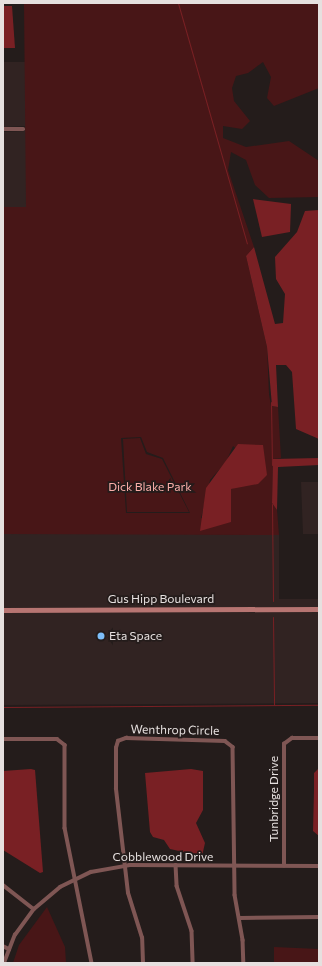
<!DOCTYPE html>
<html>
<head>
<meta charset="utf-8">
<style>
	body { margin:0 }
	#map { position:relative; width:322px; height:966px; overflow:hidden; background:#241c1b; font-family:Commissioner,sans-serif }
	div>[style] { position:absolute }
	.built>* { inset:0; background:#312322 }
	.green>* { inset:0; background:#481617 }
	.water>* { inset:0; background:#792024 }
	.stream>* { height:1px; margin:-0.5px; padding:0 0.5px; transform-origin:0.5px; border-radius:0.5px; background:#792024 }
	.street>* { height:3.5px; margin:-1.75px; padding:0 1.75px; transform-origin:1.75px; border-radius:1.75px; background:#7f5654 }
	.secondary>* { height:5px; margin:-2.5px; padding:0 2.5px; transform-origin:2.5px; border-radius:2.5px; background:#b77572 }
	.dots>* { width:11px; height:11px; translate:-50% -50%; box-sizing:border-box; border:2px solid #241c1b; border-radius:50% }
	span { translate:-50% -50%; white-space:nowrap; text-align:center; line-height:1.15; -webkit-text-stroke:3.5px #241c1b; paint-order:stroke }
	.park-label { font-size:12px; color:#fbaea9 }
	.street-label { font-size:12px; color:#e6e0df }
	.poi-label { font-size:12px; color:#e6e0df }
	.left { translate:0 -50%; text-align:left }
	.frame { position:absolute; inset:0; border:4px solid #e6e0df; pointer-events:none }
</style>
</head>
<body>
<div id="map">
	<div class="built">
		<div style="clip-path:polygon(3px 62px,26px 62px,26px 207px,3px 207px,3px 132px,25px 131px,25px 126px,3px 127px)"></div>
		<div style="clip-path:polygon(301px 482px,319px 482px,319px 534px,303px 534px)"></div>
		<div style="clip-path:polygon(104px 533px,279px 535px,279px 599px,319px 599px,319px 607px,3px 608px,3px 534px)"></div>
		<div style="clip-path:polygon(319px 611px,319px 703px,3px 705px,3px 612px)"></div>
	</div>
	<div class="green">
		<div style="clip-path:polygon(evenodd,24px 3px,319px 3px,319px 88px,274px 106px,267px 98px,271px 77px,263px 62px,248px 73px,236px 76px,232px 88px,234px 101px,250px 121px,242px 129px,223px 126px,223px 138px,246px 147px,289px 141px,319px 161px,319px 197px,269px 198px,255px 185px,246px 160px,231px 152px,228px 170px,254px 247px,246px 256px,267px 347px,269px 394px,271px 406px,278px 407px,281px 458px,273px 459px,272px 503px,277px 510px,279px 535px,3px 534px,3px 207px,26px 207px,24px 3px,141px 437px,147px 452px,163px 458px,190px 513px,126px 513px,121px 438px,141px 437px,24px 3px,233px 446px,267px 475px,231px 489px,230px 522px,201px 518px,210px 480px,226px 462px,233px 446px)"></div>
		<div style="clip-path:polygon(140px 438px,146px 454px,162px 459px,189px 512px,127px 512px,123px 439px)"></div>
		<div style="clip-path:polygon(47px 907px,65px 947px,66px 963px,13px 963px,19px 945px)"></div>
		<div style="clip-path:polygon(274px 947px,319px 949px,319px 963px,274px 963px)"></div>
	</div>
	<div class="water">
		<div style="clip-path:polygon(3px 6px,12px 6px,15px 48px,3px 48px)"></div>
		<div style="clip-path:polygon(253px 199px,291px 204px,290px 232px,262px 237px)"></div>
		<div style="clip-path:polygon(319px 210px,319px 439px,296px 429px,292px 372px,286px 365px,276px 365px,278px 407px,272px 406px,267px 347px,246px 256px,254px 247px,275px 324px,283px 323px,285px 294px,276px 279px,275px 257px,297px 232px,305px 211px)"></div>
		<div style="clip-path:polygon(238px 444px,263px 445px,267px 475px,258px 484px,231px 489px,231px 522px,200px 531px,206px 488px)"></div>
		<div style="clip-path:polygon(319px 458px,319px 465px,278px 467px,277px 510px,272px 503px,273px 459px)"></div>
		<div style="clip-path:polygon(319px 768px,319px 836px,313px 831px,314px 790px,314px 773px)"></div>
		<div style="clip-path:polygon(31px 769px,35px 770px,43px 872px,40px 873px,3px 850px,3px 771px)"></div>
		<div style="clip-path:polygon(191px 769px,203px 771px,203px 810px,196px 823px,205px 843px,202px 856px,170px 849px,164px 840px,153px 837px,150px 832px,145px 773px)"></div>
	</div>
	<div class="stream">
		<div style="left:178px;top:3px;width:250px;rotate:74deg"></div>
		<div style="left:271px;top:402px;width:63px;rotate:89.1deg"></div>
		<div style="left:272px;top:504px;width:97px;rotate:89.4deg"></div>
		<div style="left:273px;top:617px;width:88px;rotate:89.3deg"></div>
		<div style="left:3px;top:707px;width:316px;rotate:-0.4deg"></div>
	</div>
	<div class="street">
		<div style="left:3px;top:129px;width:20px"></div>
		<div style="left:3px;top:739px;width:54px"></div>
		<div style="left:57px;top:739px;width:10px;rotate:37deg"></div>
		<div style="left:65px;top:745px;width:83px;rotate:90deg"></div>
		<div style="left:65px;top:828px;width:138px;rotate:78.7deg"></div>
		<div style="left:176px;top:865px;width:21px;rotate:87deg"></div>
		<div style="left:177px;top:886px;width:47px;rotate:71.6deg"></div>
		<div style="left:192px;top:931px;width:32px;rotate:88deg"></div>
		<div style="left:284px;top:866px;width:122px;rotate:-90deg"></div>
		<div style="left:284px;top:744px;width:10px;rotate:-37deg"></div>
		<div style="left:292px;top:738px;width:27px"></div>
		<div style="left:3px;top:885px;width:39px;rotate:38deg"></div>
		<div style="left:240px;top:918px;width:79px;rotate:-0.7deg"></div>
		<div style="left:3px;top:946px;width:7px;rotate:27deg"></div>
		<div style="left:4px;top:963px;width:30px;rotate:-69deg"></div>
		<div style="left:15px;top:935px;width:32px;rotate:-54deg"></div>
		<div style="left:34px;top:909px;width:34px;rotate:-40deg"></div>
		<div style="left:60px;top:887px;width:34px;rotate:-26deg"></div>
		<div style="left:91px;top:872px;width:39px;rotate:-10deg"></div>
		<div style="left:129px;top:865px;width:190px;rotate:0.3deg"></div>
		<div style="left:143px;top:963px;width:25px;rotate:-92deg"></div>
		<div style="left:142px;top:938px;width:47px;rotate:-107.3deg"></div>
		<div style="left:128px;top:893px;width:105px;rotate:-96.6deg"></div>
		<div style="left:116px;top:789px;width:41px;rotate:-90deg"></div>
		<div style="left:116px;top:748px;width:7px;rotate:-74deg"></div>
		<div style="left:118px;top:741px;width:9px;rotate:-21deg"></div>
		<div style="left:126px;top:738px;width:99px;rotate:1.7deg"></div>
		<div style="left:225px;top:741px;width:10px;rotate:37deg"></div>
		<div style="left:233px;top:747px;width:148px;rotate:89.2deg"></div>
		<div style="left:235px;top:895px;width:46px;rotate:79.9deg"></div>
		<div style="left:243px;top:940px;width:23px;rotate:88deg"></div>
	</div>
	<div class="secondary">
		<div style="left:3px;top:610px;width:316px;rotate:-0.2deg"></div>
	</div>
	<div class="dots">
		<div style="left:101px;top:636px;background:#7dbef9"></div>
	</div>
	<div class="park-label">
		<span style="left:150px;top:487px">Dick Blake Park</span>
	</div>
	<div class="street-label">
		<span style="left:161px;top:599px">Gus Hipp Boulevard</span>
		<span style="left:175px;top:730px;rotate:1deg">Wenthrop Circle</span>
		<span style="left:274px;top:799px;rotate:-90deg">Tunbridge Drive</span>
		<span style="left:163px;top:857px">Cobblewood Drive</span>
	</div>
	<div class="poi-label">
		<span class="left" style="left:109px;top:636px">Eta Space</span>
	</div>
	<div class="frame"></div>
</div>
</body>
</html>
